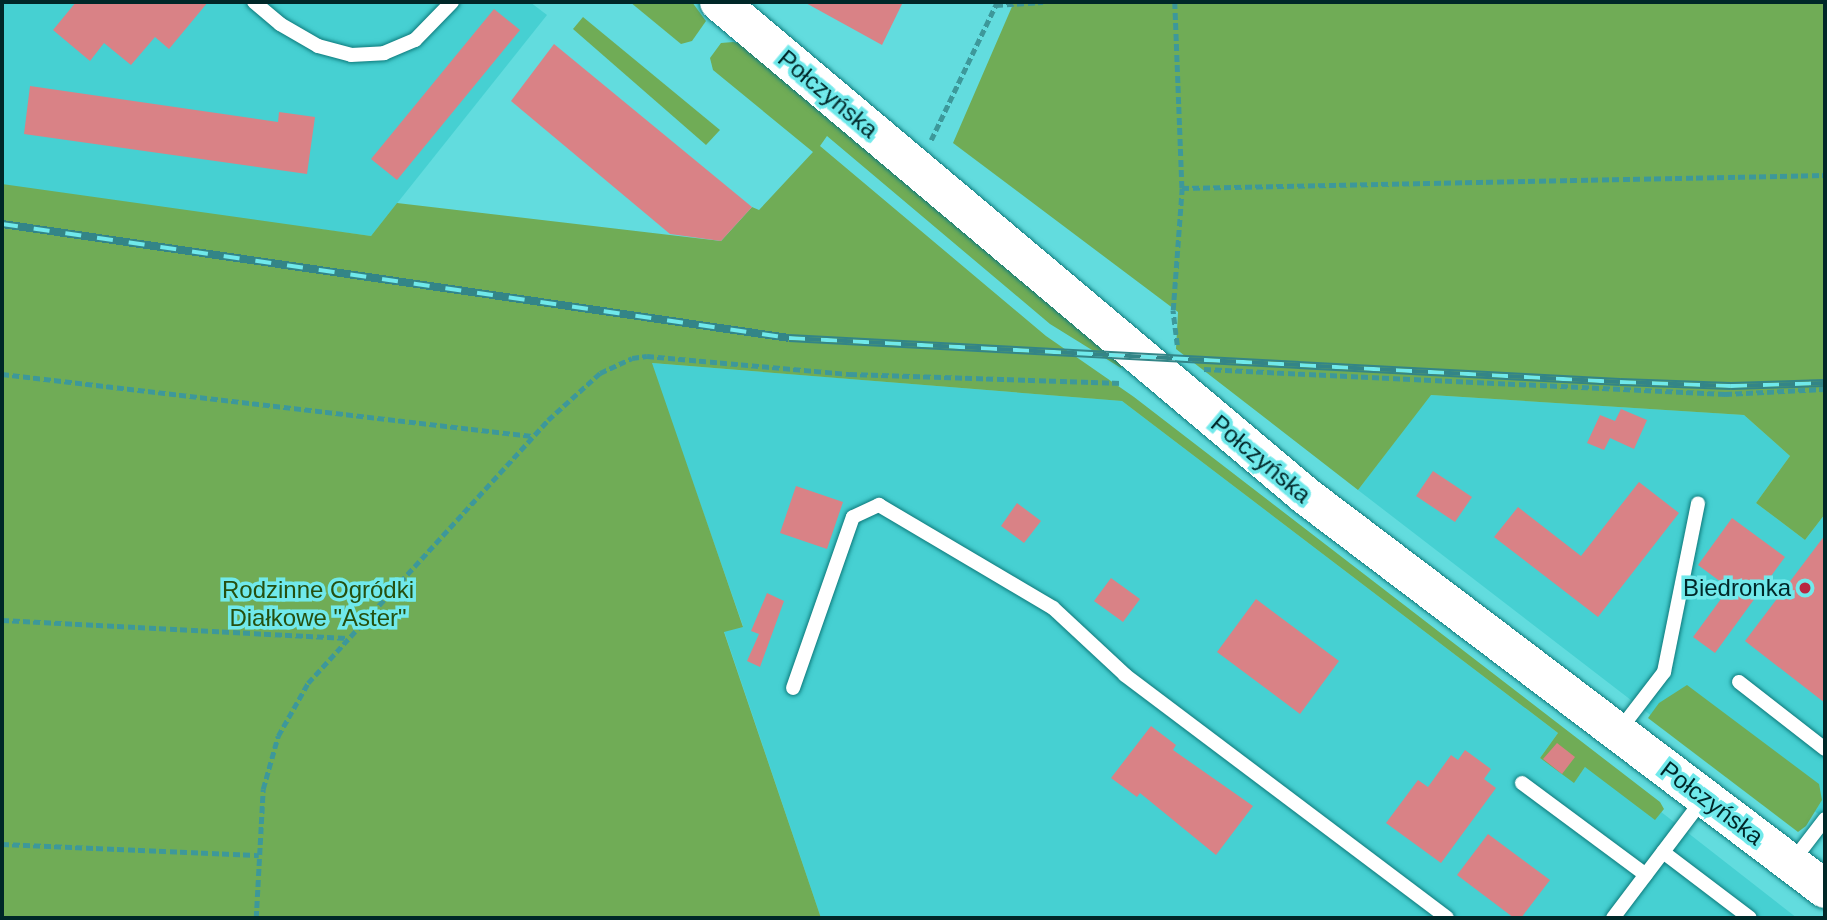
<!DOCTYPE html>
<html>
<head>
<meta charset="utf-8">
<style>
	body { margin:0 }
	#map { position:relative; width:1827px; height:920px; overflow:hidden; background:#62dcde; font-family:Helvetica,sans-serif }
	div>[style] { position:absolute }
	.built>* { inset:0; background:#46d0d2 }
	.green>* { inset:0; background:#70ac56 }
	.building>* { inset:0; background:#d98286 }
	.path>* { height:4.5px; margin-top:-2.25px; transform-origin:0; background:repeating-linear-gradient(90deg,#3d989a 0 7px,transparent 0 10.5px) }
	.roads { filter:drop-shadow(0 0 2px #0d797b) drop-shadow(0 0 2px #0d797b) }
	.lane>* { height:14px; margin:-7px; padding:0 7px; transform-origin:7px; border-radius:7px; background:#fff }
	.secondary>* { height:38px; margin:-19px; padding:0 19px; transform-origin:19px; border-radius:19px; background:#fff }
	.rail>* { height:8px; margin-top:-4px; transform-origin:0; background:repeating-linear-gradient(90deg,#70e9eb 0 16px,#338587 0 32px); box-sizing:border-box; border-block:2px solid #338587 }
	.dots>* { width:19px; height:19px; translate:-50% -50%; box-sizing:border-box; border:4px solid #70e9eb; border-radius:50% }
	span { translate:-50% -50%; white-space:nowrap; text-align:center; line-height:1.15; -webkit-text-stroke:7px #70e9eb; paint-order:stroke }
	.street-label { font-size:24px; color:#002728 }
	.poi-label { font-size:24px; color:#002728 }
	.right { translate:-100% -50%; text-align:right }
	.park-label { font-size:24px; color:#26500f }
	.frame { position:absolute; inset:0; border:4px solid #002728; pointer-events:none }
</style>
</head>
<body>
<div id="map">
	<div class="built">
		<div style="clip-path:polygon(2px 2px,530px 2px,547px 15px,371px 236px,2px 187px)"></div>
		<div style="clip-path:polygon(651px 363px,1122px 401px,1558px 733px,1540px 758px,1574px 782px,1592px 758px,1797px 918px,821px 918px,724px 631px,743px 626px)"></div>
		<div style="clip-path:polygon(1430px 395px,1744px 415px,1790px 456px,1756px 503px,1805px 540px,1825px 514px,1825px 819px,1680px 710px,1666px 727px,1358px 490px)"></div>
	</div>
	<div class="green">
		<div style="clip-path:polygon(630px 2px,692px 2px,706px 21px,692px 41px,681px 44px)"></div>
		<div style="clip-path:polygon(1014px 2px,1825px 2px,1825px 514px,1805px 540px,1756px 503px,1790px 456px,1744px 415px,1431px 395px,1358px 490px,1176px 349px,1178px 312px,953px 143px)"></div>
		<div style="clip-path:polygon(583px 17px,720px 130px,706px 145px,573px 29px)"></div>
		<div style="clip-path:polygon(733px 42px,743px 44px,1123px 365px,1121px 368px,1050px 324px,827px 136px,820px 146px,1046px 336px,1134px 397px,1660px 802px,1664px 809px,1655px 820px,1585px 767px,1574px 783px,1540px 758px,1558px 733px,1122px 401px,652px 363px,743px 627px,724px 632px,821px 918px,2px 918px,2px 184px,371px 236px,397px 203px,721px 241px,752px 207px,759px 210px,813px 152px,713px 70px,710px 58px,721px 43px)"></div>
		<div style="clip-path:polygon(1687px 685px,1819px 784px,1822px 800px,1806px 826px,1798px 832px,1648px 718px,1659px 703px)"></div>
	</div>
	<div class="building">
		<div style="clip-path:polygon(76px 2px,208px 2px,169px 49px,155px 37px,131px 65px,104px 43px,90px 61px,53px 30px)"></div>
		<div style="clip-path:polygon(804px 2px,903px 2px,882px 45px)"></div>
		<div style="clip-path:polygon(494px 9px,520px 30px,397px 180px,371px 159px)"></div>
		<div style="clip-path:polygon(554px 44px,752px 207px,721px 241px,670px 234px,511px 101px)"></div>
		<div style="clip-path:polygon(30px 86px,278px 122px,279px 112px,315px 117px,307px 174px,24px 134px)"></div>
		<div style="clip-path:polygon(1621px 409px,1647px 420px,1634px 449px,1610px 438px,1604px 450px,1587px 443px,1600px 415px,1615px 421px)"></div>
		<div style="clip-path:polygon(1433px 471px,1472px 497px,1455px 522px,1416px 496px)"></div>
		<div style="clip-path:polygon(1639px 482px,1679px 513px,1598px 617px,1494px 537px,1518px 507px,1581px 556px)"></div>
		<div style="clip-path:polygon(796px 486px,843px 502px,827px 549px,780px 533px)"></div>
		<div style="clip-path:polygon(1017px 503px,1041px 521px,1024px 543px,1001px 526px)"></div>
		<div style="clip-path:polygon(1732px 518px,1785px 557px,1715px 653px,1693px 637px,1729px 588px,1698px 565px)"></div>
		<div style="clip-path:polygon(1825px 535px,1825px 703px,1745px 641px)"></div>
		<div style="clip-path:polygon(1111px 578px,1140px 599px,1123px 622px,1094px 601px)"></div>
		<div style="clip-path:polygon(767px 593px,784px 601px,760px 667px,747px 661px,759px 634px,751px 631px)"></div>
		<div style="clip-path:polygon(1256px 599px,1339px 661px,1300px 714px,1217px 652px)"></div>
		<div style="clip-path:polygon(1151px 726px,1176px 745px,1173px 750px,1253px 806px,1216px 855px,1140px 793px,1137px 797px,1111px 778px)"></div>
		<div style="clip-path:polygon(1557px 743px,1575px 757px,1562px 774px,1543px 759px)"></div>
		<div style="clip-path:polygon(1465px 750px,1491px 769px,1484px 779px,1496px 788px,1441px 863px,1386px 823px,1418px 780px,1428px 787px,1451px 755px,1458px 760px)"></div>
		<div style="clip-path:polygon(1488px 834px,1550px 880px,1521px 918px,1514px 918px,1457px 875px)"></div>
	</div>
	<div class="path">
		<div style="left:1175px;top:2px;width:186px;rotate:87.8deg"></div>
		<div style="left:996px;top:5px;width:47px;rotate:-3.7deg"></div>
		<div style="left:931px;top:140px;width:153px;rotate:-64.4deg"></div>
		<div style="left:1177px;top:345px;width:35px;rotate:-97deg"></div>
		<div style="left:1173px;top:310px;width:122px;rotate:-85.8deg"></div>
		<div style="left:1182px;top:188px;width:643px;rotate:-1.16deg"></div>
		<div style="left:1204px;top:369px;width:522px;rotate:2.75deg"></div>
		<div style="left:1725px;top:394px;width:100px;rotate:-2.9deg"></div>
		<div style="left:2px;top:374px;width:534px;rotate:6.67deg"></div>
		<div style="left:2px;top:620px;width:346px;rotate:3deg"></div>
		<div style="left:2px;top:844px;width:257px;rotate:2.5deg"></div>
		<div style="left:256px;top:918px;width:129px;rotate:-86.9deg"></div>
		<div style="left:263px;top:789px;width:55px;rotate:-74.2deg"></div>
		<div style="left:278px;top:736px;width:61px;rotate:-60.5deg"></div>
		<div style="left:308px;top:683px;width:356px;rotate:-47.6deg"></div>
		<div style="left:548px;top:420px;width:70px;rotate:-42.1deg"></div>
		<div style="left:600px;top:373px;width:35px;rotate:-25deg"></div>
		<div style="left:632px;top:358px;width:15px;rotate:-8deg"></div>
		<div style="left:647px;top:356px;width:204px;rotate:5.1deg"></div>
		<div style="left:850px;top:374px;width:272px;rotate:1.9deg"></div>
	</div>
	<div class="roads">
		<div class="lane">
			<div style="left:254px;top:2px;width:34px;rotate:40deg"></div>
			<div style="left:280px;top:24px;width:44px;rotate:30.1deg"></div>
			<div style="left:318px;top:46px;width:34px;rotate:15deg"></div>
			<div style="left:351px;top:55px;width:33px;rotate:-3deg"></div>
			<div style="left:384px;top:53px;width:34px;rotate:-23deg"></div>
			<div style="left:415px;top:40px;width:53px;rotate:-45.8deg"></div>
			<div style="left:1739px;top:682px;width:109px;rotate:37.9deg"></div>
			<div style="left:793px;top:688px;width:181px;rotate:-70.7deg"></div>
			<div style="left:853px;top:517px;width:29px;rotate:-25deg"></div>
			<div style="left:879px;top:505px;width:202px;rotate:30.6deg"></div>
			<div style="left:1053px;top:608px;width:98px;rotate:42.9deg"></div>
			<div style="left:1125px;top:675px;width:403px;rotate:37deg"></div>
			<div style="left:1618px;top:732px;width:76px;rotate:-52.5deg"></div>
			<div style="left:1664px;top:672px;width:172px;rotate:-78.6deg"></div>
			<div style="left:1522px;top:783px;width:154px;rotate:36.6deg"></div>
			<div style="left:1663px;top:852px;width:109px;rotate:37.2deg"></div>
			<div style="left:1792px;top:862px;width:54px;rotate:-52.5deg"></div>
			<div style="left:1613px;top:918px;width:149px;rotate:-52.9deg"></div>
		</div>
		<div class="secondary">
			<div style="left:719px;top:2px;width:767px;rotate:40.08deg"></div>
			<div style="left:1306px;top:496px;width:651px;rotate:37.13deg"></div>
		</div>
	</div>
	<div class="rail">
		<div style="left:2px;top:224px;width:795px;rotate:8.24deg"></div>
		<div style="left:789px;top:338px;width:832px;rotate:3.03deg"></div>
		<div style="left:1620px;top:382px;width:111px;rotate:2.1deg"></div>
		<div style="left:1731px;top:386px;width:94px;rotate:-1.8deg"></div>
	</div>
	<div class="dots">
		<div style="left:1805px;top:588px;background:#b92741"></div>
	</div>
	<div class="street-label">
		<span style="left:828px;top:94px;rotate:40deg">Połczyńska</span>
		<span style="left:1261px;top:459px;rotate:40deg">Połczyńska</span>
		<span style="left:1712px;top:803px;rotate:37deg">Połczyńska</span>
	</div>
	<div class="poi-label">
		<span class="right" style="left:1791px;top:588px">Biedronka</span>
	</div>
	<div class="park-label">
		<span style="left:318px;top:604px">Rodzinne Ogródki<br>Diałkowe "Aster"</span>
	</div>
	<div class="frame"></div>
</div>
</body>
</html>
